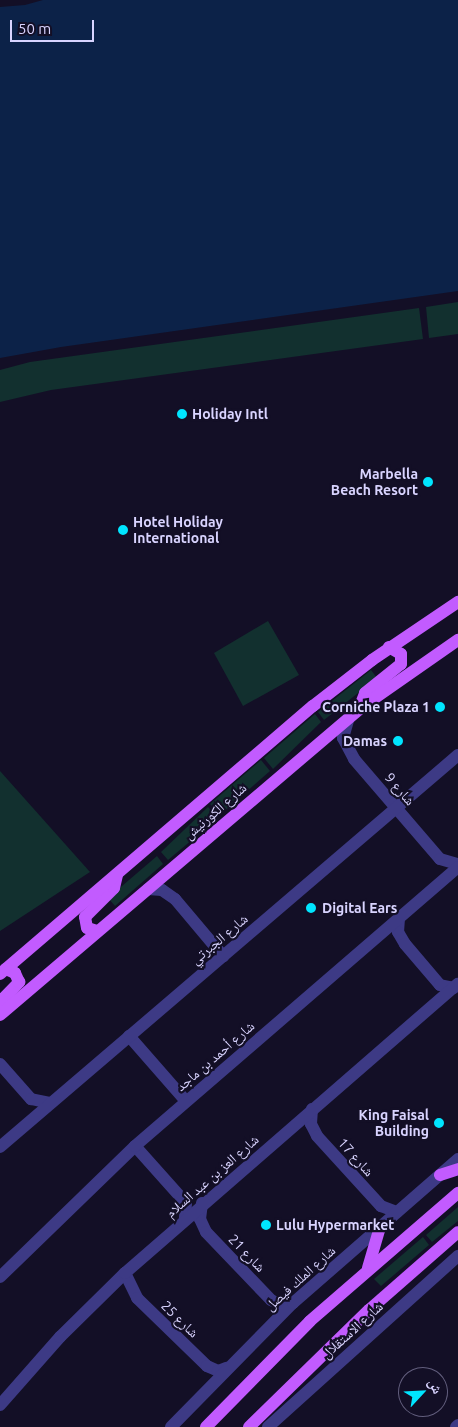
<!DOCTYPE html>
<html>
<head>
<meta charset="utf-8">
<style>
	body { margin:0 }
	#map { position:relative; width:458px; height:1427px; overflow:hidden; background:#130f26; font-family:Ubuntu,"Noto Naskh Arabic",sans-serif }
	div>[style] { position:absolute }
	.green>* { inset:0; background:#12302f }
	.water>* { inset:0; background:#0c2248 }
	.minor>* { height:12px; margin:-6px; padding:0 6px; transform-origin:6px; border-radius:6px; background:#3d3a85 }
	.major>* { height:12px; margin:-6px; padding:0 6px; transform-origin:6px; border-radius:6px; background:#c25bff }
	.dots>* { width:14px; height:14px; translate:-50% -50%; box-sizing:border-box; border:2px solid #130f26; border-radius:50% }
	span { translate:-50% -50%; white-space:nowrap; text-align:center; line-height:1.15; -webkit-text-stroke:4.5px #130f26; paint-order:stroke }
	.poi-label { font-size:14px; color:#d9d4ff; font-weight:700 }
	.left { translate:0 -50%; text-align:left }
	.right { translate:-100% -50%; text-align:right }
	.street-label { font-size:14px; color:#d9d4ff }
	.north { position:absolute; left:398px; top:1367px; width:50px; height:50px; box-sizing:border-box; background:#130f26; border:1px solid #625e7d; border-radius:50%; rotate:65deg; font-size:14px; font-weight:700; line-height:20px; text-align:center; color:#d9d4ff }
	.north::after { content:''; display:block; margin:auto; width:18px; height:22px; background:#00e5ff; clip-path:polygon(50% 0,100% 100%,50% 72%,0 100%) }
	.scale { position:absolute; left:10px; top:20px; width:84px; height:22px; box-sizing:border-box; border:2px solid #d9d4ff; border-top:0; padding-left:6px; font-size:15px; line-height:18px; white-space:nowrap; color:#d9d4ff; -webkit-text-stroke:4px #130f26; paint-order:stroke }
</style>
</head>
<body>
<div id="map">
	<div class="green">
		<div style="clip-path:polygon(458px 302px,458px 334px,429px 338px,426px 307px)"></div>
		<div style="clip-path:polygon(419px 308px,423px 339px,51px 390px,0 402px,0 370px,30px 362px)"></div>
		<div style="clip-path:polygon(268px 621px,299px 675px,243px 706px,214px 653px)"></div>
		<div style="clip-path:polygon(371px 670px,377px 678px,324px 720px,318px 712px)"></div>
		<div style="clip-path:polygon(315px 714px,321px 722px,273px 769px,264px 758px)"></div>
		<div style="clip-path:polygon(261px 760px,270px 771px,220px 815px,210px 804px)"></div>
		<div style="clip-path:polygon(0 771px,90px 872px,0 931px)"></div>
		<div style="clip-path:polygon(208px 807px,218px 818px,168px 860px,161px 852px)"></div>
		<div style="clip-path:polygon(157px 856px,163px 864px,115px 906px,108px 898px)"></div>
		<div style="clip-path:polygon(458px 1207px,458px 1221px,432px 1242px,426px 1235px)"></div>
		<div style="clip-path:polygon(423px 1237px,429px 1245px,381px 1286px,374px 1279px)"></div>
	</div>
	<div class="water">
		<div style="clip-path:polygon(43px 0,458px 0,458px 291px,61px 347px,0 358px,0 7px,25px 5px)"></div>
	</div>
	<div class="minor">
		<div style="left:349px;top:717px;width:22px;rotate:106deg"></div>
		<div style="left:343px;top:738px;width:24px;rotate:62deg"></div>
		<div style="left:354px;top:759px;width:132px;rotate:49.3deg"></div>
		<div style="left:440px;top:859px;width:19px;rotate:16deg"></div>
		<div style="left:148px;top:889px;width:14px;rotate:4deg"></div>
		<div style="left:162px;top:890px;width:16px;rotate:35deg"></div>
		<div style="left:175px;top:899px;width:75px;rotate:49.9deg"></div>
		<div style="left:399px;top:918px;width:14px;rotate:94deg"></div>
		<div style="left:398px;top:932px;width:14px;rotate:60deg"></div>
		<div style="left:405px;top:944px;width:54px;rotate:49.5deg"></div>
		<div style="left:440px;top:985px;width:14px;rotate:12deg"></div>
		<div style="left:129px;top:1036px;width:86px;rotate:48.8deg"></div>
		<div style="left:0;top:1064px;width:47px;rotate:48.5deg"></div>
		<div style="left:31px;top:1099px;width:19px;rotate:12deg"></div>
		<div style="left:312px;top:1109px;width:15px;rotate:94deg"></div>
		<div style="left:311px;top:1124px;width:13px;rotate:63deg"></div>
		<div style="left:317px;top:1136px;width:95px;rotate:47.6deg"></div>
		<div style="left:381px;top:1206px;width:17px;rotate:21deg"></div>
		<div style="left:135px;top:1146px;width:76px;rotate:48.2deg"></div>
		<div style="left:186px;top:1203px;width:15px;rotate:94deg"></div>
		<div style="left:0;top:1147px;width:603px;rotate:-40.56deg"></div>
		<div style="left:202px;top:1203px;width:16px;rotate:97deg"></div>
		<div style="left:200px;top:1219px;width:14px;rotate:65deg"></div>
		<div style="left:206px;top:1232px;width:94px;rotate:46.3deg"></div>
		<div style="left:271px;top:1300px;width:11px;rotate:27deg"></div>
		<div style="left:281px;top:1305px;width:12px;rotate:-9deg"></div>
		<div style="left:125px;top:1273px;width:28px;rotate:64deg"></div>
		<div style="left:137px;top:1298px;width:98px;rotate:44.2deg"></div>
		<div style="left:207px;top:1366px;width:12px;rotate:24deg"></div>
		<div style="left:218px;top:1371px;width:9px;rotate:-21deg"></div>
		<div style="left:0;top:1277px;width:188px;rotate:-44.1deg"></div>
		<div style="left:135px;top:1146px;width:427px;rotate:-40.8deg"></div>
		<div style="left:0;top:1405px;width:91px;rotate:-48.6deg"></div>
		<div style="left:60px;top:1337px;width:91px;rotate:-44.6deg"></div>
		<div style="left:125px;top:1273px;width:441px;rotate:-41deg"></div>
		<div style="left:171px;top:1427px;width:174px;rotate:-45.5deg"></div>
		<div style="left:293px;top:1303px;width:219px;rotate:-41.1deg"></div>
		<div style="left:268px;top:1427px;width:256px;rotate:-42deg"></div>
		<div style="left:456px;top:1427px;width:3px;rotate:-45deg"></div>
	</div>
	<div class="major">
		<div style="left:359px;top:709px;width:17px;rotate:-69deg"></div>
		<div style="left:365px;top:693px;width:46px;rotate:-38.9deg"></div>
		<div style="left:401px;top:664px;width:10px;rotate:-90deg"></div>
		<div style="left:401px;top:654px;width:14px;rotate:-150deg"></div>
		<div style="left:97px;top:931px;width:10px;rotate:-163deg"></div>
		<div style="left:87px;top:928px;width:11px;rotate:-100deg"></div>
		<div style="left:85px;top:917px;width:41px;rotate:-45deg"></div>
		<div style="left:114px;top:888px;width:13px;rotate:-77deg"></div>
		<div style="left:0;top:974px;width:412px;rotate:-40.6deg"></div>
		<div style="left:313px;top:706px;width:75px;rotate:-37.9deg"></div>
		<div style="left:372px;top:660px;width:104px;rotate:-34deg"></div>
		<div style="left:0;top:1002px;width:28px;rotate:-46deg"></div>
		<div style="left:19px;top:982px;width:10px;rotate:-114deg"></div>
		<div style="left:15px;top:973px;width:10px;rotate:-156deg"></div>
		<div style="left:0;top:1015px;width:472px;rotate:-40.4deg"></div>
		<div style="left:359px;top:709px;width:121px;rotate:-34.9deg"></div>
		<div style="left:440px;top:1175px;width:19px;rotate:-18deg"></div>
		<div style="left:368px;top:1268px;width:43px;rotate:-73.7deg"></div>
		<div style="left:206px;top:1427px;width:148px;rotate:-45.5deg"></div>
		<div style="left:310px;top:1321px;width:196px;rotate:-40.9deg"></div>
		<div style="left:249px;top:1427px;width:168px;rotate:-44.3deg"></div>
		<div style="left:369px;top:1310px;width:118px;rotate:-41.2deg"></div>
	</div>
	<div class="dots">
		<div style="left:182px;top:414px;background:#00e5ff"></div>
		<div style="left:428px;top:482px;background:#00e5ff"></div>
		<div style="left:123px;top:530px;background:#00e5ff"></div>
		<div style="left:440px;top:707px;background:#00e5ff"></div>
		<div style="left:398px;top:741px;background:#00e5ff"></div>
		<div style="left:311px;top:908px;background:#00e5ff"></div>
		<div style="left:439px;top:1123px;background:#00e5ff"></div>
		<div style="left:266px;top:1225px;background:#00e5ff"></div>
	</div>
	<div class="poi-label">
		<span class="left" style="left:192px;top:414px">Holiday Intl</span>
		<span class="right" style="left:418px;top:482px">Marbella<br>Beach Resort</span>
		<span class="left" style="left:133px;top:530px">Hotel Holiday<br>International</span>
		<span class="right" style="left:430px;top:707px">Corniche Plaza 1</span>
		<span class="right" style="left:387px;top:741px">Damas</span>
		<span class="left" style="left:322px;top:908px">Digital Ears</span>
		<span class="right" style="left:429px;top:1123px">King Faisal<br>Building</span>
		<span class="left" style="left:276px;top:1225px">Lulu Hypermarket</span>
	</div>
	<div class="street-label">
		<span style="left:400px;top:789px;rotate:49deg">شارع 9</span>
		<span style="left:215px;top:811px;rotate:-41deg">شارع الكورنيش</span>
		<span style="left:219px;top:939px;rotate:-40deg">شارع الجبرتي</span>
		<span style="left:215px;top:1056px;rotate:-41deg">شارع أحمد بن ماجد</span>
		<span style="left:356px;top:1157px;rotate:48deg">شارع 17</span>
		<span style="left:212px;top:1176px;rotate:-41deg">شارع العز بن عبد السلام</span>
		<span style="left:247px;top:1253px;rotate:46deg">شارع 21</span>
		<span style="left:300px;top:1278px;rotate:-42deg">شارع الملك فيصل</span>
		<span style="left:180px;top:1319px;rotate:44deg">شارع 25</span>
		<span style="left:352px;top:1330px;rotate:-42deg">شارع الاستقلال</span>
	</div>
	<div class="north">ش</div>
	<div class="scale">50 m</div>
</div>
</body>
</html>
